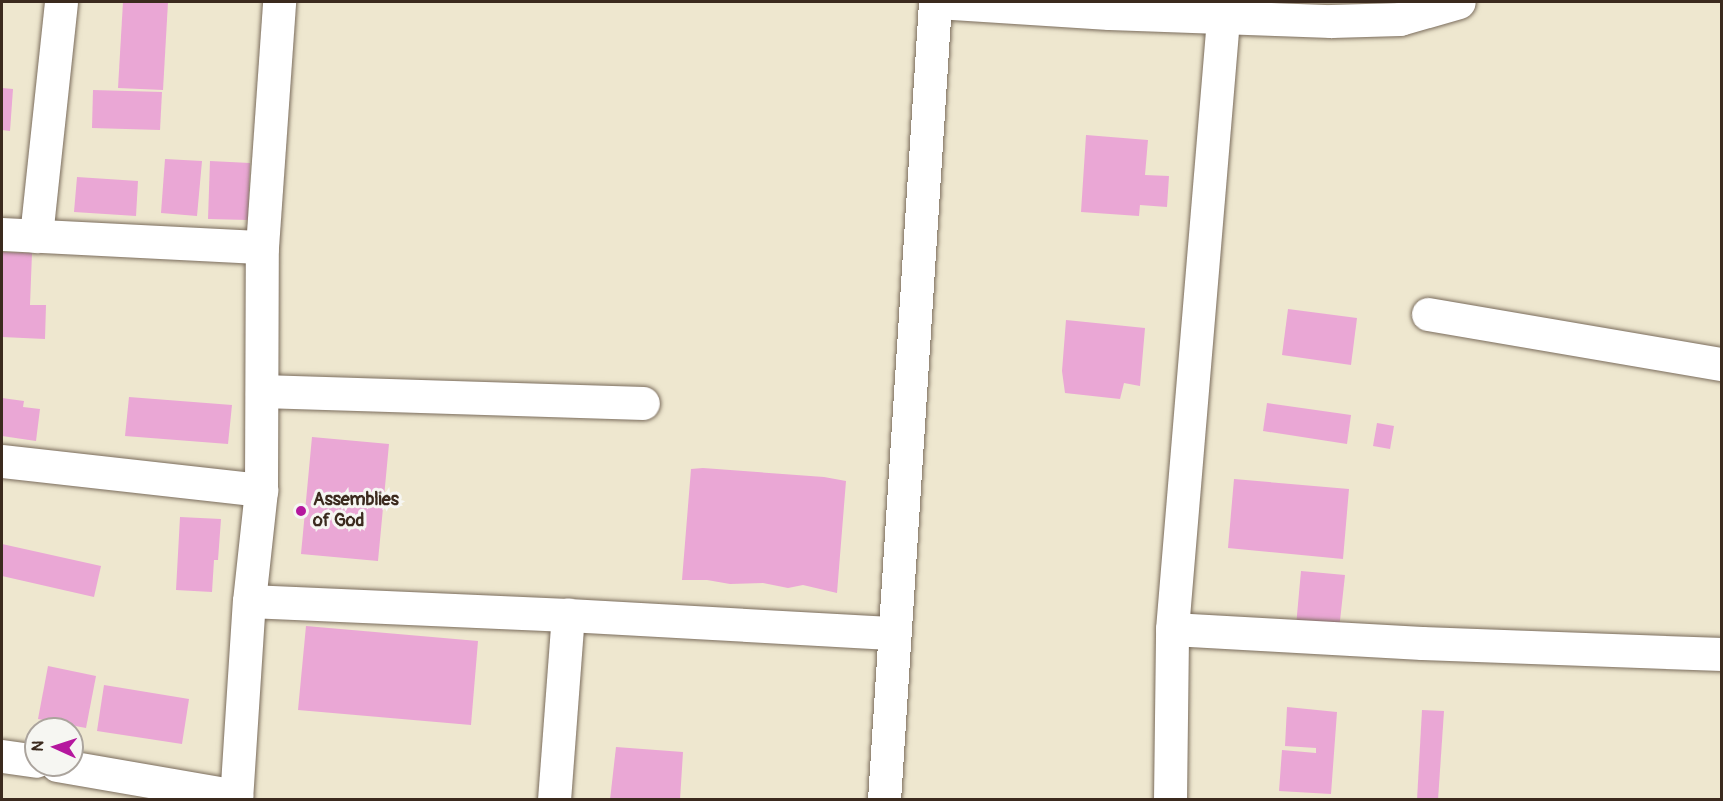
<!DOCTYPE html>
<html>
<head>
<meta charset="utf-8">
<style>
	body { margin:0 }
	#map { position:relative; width:1723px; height:801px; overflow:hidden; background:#eee7cf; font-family:Pangolin,sans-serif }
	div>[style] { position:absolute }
	.building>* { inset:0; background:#eaa7d5 }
	.roads { filter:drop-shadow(0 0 2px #7a6c5c) drop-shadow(0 0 2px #7a6c5c) }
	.minor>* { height:33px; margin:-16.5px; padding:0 16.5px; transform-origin:16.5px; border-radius:16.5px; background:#fff }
	.dots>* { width:16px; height:16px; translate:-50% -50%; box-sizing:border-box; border:3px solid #f6f6f2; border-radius:50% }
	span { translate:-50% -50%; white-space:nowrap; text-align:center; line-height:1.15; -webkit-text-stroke:6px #f6f6f2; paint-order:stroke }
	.poi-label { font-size:18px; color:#3b2a1e; font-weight:700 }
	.left { translate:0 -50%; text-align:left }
	.frame { position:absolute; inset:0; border:3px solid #3b2a1e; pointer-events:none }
	.north { position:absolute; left:24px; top:717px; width:60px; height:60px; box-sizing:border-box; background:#f6f6f2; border:2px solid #aba49d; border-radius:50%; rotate:273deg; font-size:16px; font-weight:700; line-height:24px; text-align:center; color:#3b2a1e }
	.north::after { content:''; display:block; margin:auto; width:21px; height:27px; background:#b5179e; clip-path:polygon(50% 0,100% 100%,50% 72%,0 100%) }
</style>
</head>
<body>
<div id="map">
	<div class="building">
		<div style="clip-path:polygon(123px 2px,168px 2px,163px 90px,118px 88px)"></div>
		<div style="clip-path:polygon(2px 88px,13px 89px,10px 131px,2px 130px)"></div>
		<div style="clip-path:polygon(93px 90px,162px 92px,160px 130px,92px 128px)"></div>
		<div style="clip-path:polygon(1086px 135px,1148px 140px,1145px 175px,1169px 176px,1167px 207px,1140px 205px,1139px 216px,1081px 212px)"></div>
		<div style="clip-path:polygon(165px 159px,202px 161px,197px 216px,161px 213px)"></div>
		<div style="clip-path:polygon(210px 161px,250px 163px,248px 220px,208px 219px)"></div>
		<div style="clip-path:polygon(77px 177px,138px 181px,136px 216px,74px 212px)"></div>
		<div style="clip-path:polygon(2px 252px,32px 253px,30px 305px,46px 305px,45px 339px,2px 337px)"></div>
		<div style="clip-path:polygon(1288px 309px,1357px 318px,1351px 365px,1282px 355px)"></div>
		<div style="clip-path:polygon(1066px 320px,1145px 328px,1140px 386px,1124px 383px,1120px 399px,1065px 393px,1062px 371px)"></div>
		<div style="clip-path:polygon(129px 397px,232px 405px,228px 444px,125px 436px)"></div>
		<div style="clip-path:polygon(2px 398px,24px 401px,23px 407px,40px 409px,36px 441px,2px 436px)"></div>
		<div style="clip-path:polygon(1267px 403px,1351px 415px,1347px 444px,1263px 431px)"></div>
		<div style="clip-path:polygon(1377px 423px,1394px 426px,1390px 449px,1373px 446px)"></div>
		<div style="clip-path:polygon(312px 437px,389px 444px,378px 561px,301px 554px)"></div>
		<div style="clip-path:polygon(703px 468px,824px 477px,846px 481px,837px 593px,803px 585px,788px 588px,763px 583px,730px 584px,707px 580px,682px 580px,691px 469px)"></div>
		<div style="clip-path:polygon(1234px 479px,1349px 489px,1343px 559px,1228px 548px)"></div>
		<div style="clip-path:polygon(180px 517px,221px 519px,218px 560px,214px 560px,212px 592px,176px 590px)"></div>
		<div style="clip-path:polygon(2px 544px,101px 566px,94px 597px,2px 576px)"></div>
		<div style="clip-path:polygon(1301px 571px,1345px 575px,1339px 630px,1296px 626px)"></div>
		<div style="clip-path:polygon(306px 626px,478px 641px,471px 725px,298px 710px)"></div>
		<div style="clip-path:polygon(48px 666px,96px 676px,86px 728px,38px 719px)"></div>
		<div style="clip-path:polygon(104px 685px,189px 699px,182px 744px,97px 731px)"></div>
		<div style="clip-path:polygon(1287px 707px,1337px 712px,1331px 794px,1279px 791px,1282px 750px,1316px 753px,1316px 748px,1285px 746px)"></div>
		<div style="clip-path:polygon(1422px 710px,1444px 711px,1438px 800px,1417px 800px)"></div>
		<div style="clip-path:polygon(616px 747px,683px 752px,680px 800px,610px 800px)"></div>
	</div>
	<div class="roads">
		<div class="minor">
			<div style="left:937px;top:2px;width:172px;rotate:3.7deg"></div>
			<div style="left:1109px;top:13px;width:222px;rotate:2.1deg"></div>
			<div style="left:1331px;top:21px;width:69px;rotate:-1.7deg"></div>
			<div style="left:1400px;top:19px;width:61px;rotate:-16.1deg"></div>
			<div style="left:2px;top:234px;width:260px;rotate:2.9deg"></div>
			<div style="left:36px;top:236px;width:235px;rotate:-83.9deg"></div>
			<div style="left:1428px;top:314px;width:298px;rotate:9.7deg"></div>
			<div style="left:262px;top:391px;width:381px;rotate:1.8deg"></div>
			<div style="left:2px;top:461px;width:261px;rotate:6.4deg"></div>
			<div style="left:249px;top:601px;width:319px;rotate:2.5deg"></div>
			<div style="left:568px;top:615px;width:327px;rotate:3.2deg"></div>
			<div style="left:1172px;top:629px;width:250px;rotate:3.2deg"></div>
			<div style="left:1422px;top:643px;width:300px;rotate:2.1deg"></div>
			<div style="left:2px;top:756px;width:34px;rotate:8deg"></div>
			<div style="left:57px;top:765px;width:182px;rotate:9.8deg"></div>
			<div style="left:236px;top:800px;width:199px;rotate:-86.3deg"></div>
			<div style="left:249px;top:601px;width:112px;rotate:-83.8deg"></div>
			<div style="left:261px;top:490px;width:243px;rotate:-89.8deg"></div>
			<div style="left:262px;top:247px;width:246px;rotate:-86deg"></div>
			<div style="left:554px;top:800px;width:186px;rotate:-85.7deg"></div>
			<div style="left:884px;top:800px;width:800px;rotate:-86.34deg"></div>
			<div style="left:1170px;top:800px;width:171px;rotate:-89.3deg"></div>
			<div style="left:1172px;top:629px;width:612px;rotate:-85.22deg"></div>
		</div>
	</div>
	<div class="dots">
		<div style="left:301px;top:511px;background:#b5179e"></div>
	</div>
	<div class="poi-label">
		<span class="left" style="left:313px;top:511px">Assemblies<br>of God</span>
	</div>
	<div class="frame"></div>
	<div class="north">N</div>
</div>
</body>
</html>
